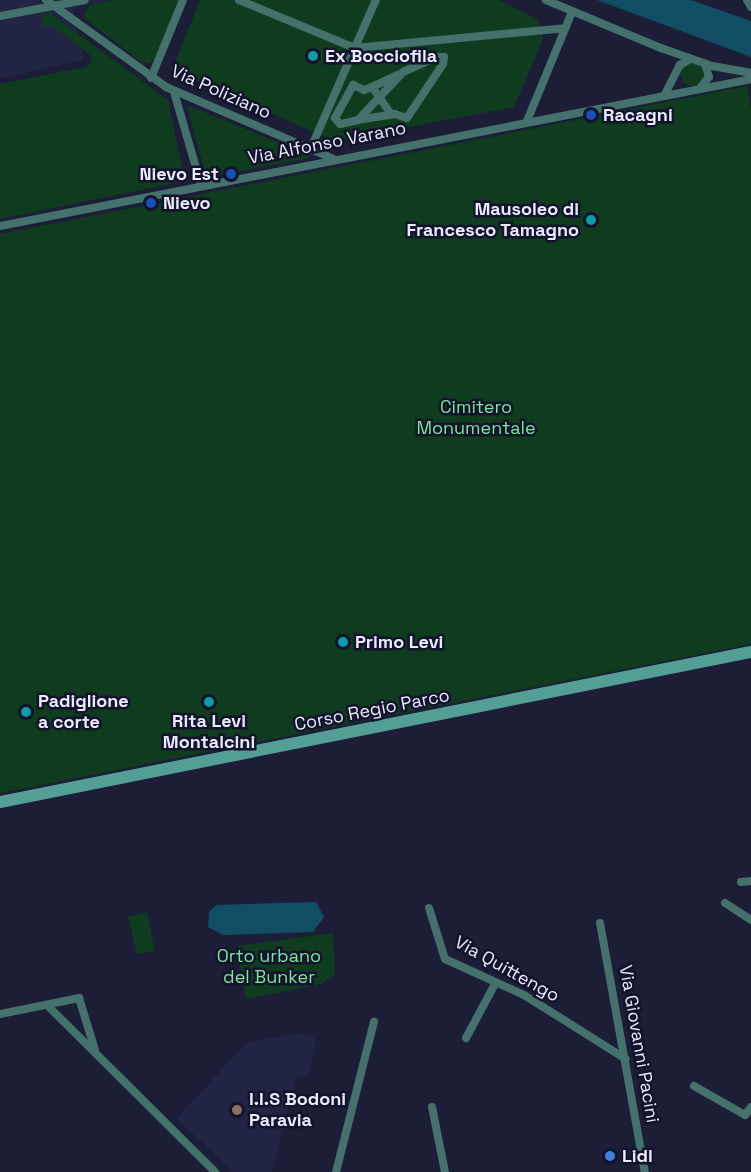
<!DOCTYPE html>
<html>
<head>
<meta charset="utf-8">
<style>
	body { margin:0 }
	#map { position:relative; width:751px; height:1172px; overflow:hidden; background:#1c1d37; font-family:"Space Grotesk",sans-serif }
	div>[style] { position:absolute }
	.built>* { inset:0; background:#222444 }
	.green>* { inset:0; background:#0f3c1f }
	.round { border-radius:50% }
	.water>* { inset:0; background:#114e63 }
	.street>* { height:8px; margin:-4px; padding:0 4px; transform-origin:4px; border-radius:4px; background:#44716b }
	.secondary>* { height:12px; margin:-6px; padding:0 6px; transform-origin:6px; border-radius:6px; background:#539f96 }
	.dots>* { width:16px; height:16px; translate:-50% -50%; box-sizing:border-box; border:3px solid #13132c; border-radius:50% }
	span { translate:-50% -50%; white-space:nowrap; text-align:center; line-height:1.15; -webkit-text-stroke:5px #13132c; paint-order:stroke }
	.poi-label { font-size:18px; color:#e9ebfd; font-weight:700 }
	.left { translate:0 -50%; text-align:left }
	.right { translate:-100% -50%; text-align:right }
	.street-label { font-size:18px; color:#e9ebfd }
	.park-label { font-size:18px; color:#7ce69c }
</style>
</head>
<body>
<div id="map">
	<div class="built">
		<div style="clip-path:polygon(0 0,112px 0,73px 8px,83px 60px,0 78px)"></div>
		<div style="clip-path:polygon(298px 1033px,314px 1037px,316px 1043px,308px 1077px,297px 1075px,272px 1172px,232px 1172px,177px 1118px,246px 1043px)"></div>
	</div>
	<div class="green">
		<div style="clip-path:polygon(115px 0,180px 0,155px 59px,149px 64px,141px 62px,83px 17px,89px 5px)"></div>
		<div style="clip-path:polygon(200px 0,499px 0,538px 19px,543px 39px,514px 107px,335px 141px,172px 70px)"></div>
		<div style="clip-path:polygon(50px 13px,168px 100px,185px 181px,0 219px,0 84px,86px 67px,92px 62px,89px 54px,52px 26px,43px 27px,41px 15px)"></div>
		<div class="round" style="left:681px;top:62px;width:24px;height:24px"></div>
		<div style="clip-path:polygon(747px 86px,751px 108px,751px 644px,0 793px,0 234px)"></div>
		<div style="clip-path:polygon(187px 105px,309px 155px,310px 158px,215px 176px,212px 170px,204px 170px)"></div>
		<div style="clip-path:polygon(147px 912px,155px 951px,137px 954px,128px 917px)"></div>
		<div style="clip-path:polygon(333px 933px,335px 974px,321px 984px,246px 999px,237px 946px)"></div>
	</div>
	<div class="water">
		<div style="clip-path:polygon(597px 0,691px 0,751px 21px,751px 57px)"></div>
		<div style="clip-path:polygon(316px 902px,324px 917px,313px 932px,223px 935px,208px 927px,209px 912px,216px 905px)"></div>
	</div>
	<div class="street">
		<div style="left:46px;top:0;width:148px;rotate:35.9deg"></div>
		<div style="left:166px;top:87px;width:181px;rotate:23.2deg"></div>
		<div style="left:239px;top:0;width:126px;rotate:22.5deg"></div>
		<div style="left:355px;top:48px;width:211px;rotate:-5.4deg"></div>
		<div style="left:546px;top:0;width:125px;rotate:22.7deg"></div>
		<div style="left:661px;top:48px;width:54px;rotate:19.4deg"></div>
		<div style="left:712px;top:66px;width:40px;rotate:10deg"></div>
		<div style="left:747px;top:0;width:8px;rotate:60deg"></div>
		<div style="left:0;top:16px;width:86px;rotate:-10.7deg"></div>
		<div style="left:437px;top:57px;width:7px"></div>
		<div style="left:444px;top:57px;width:7px;rotate:98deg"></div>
		<div style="left:443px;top:64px;width:65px;rotate:123.7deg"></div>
		<div style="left:407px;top:118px;width:13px;rotate:-162deg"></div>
		<div style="left:395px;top:114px;width:37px;rotate:171deg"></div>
		<div style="left:358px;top:120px;width:66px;rotate:-46.8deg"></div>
		<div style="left:403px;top:72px;width:37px;rotate:-24deg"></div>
		<div style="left:151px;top:78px;width:84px;rotate:-67.7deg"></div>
		<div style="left:700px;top:88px;width:14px;rotate:-51deg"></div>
		<div style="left:709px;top:77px;width:14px;rotate:-107deg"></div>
		<div style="left:174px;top:92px;width:97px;rotate:73.8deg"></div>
		<div style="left:665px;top:94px;width:33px;rotate:-63deg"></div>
		<div style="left:680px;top:65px;width:12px;rotate:-31deg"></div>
		<div style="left:391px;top:114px;width:33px;rotate:-125deg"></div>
		<div style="left:372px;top:87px;width:29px;rotate:-25deg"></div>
		<div style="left:358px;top:120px;width:18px;rotate:167deg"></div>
		<div style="left:340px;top:124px;width:8px;rotate:-130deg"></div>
		<div style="left:335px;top:118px;width:38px;rotate:-61deg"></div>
		<div style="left:353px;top:85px;width:12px;rotate:24deg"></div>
		<div style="left:364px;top:90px;width:9px;rotate:-21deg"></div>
		<div style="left:527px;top:121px;width:118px;rotate:-67.6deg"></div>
		<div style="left:310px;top:150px;width:164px;rotate:-66.3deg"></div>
		<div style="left:0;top:226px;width:765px;rotate:-11.07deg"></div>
		<div style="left:741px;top:882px;width:10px;rotate:-6deg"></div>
		<div style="left:725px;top:903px;width:31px;rotate:33deg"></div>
		<div style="left:429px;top:908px;width:53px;rotate:72.6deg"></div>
		<div style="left:445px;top:959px;width:87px;rotate:24.5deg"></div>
		<div style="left:524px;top:995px;width:120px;rotate:32.1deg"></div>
		<div style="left:600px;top:923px;width:253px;rotate:79.8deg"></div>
		<div style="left:47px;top:1005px;width:237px;rotate:44.8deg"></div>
		<div style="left:0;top:1014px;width:81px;rotate:-11.4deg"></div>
		<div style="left:79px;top:998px;width:54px;rotate:72.9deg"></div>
		<div style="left:466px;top:1038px;width:61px;rotate:-61.8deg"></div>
		<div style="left:694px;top:1086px;width:59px;rotate:29.6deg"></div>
		<div style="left:745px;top:1115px;width:10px;rotate:-53deg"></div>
		<div style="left:432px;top:1107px;width:66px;rotate:78.7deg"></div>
		<div style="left:336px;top:1172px;width:155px;rotate:-75.8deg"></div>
	</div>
	<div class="secondary">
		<div style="left:0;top:802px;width:766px;rotate:-11.3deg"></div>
	</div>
	<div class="dots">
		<div style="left:313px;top:56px;background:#0f9aa8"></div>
		<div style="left:591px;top:115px;background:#1a4fb4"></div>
		<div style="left:231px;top:174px;background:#1a4fb4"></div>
		<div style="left:151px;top:203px;background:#1a4fb4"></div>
		<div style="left:591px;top:220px;background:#0f9aa8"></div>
		<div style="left:343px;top:642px;background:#0f9aa8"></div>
		<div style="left:209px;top:702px;background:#0f9aa8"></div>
		<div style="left:26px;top:712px;background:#0f9aa8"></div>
		<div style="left:237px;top:1110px;background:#8d6e63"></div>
		<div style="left:610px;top:1156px;background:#3f7fe0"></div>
	</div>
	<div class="poi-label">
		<span class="left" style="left:325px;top:56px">Ex Bocciofila</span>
		<span class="left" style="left:603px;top:115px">Racagni</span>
		<span class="right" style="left:219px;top:174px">Nievo Est</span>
		<span class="left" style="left:163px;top:203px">Nievo</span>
		<span class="right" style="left:579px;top:220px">Mausoleo di<br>Francesco Tamagno</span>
		<span class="left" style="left:355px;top:642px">Primo Levi</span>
		<span class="left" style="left:38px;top:712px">Padiglione<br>a corte</span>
		<span style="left:209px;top:732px">Rita Levi<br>Montalcini</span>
		<span class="left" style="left:249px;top:1110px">I.I.S Bodoni<br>Paravia</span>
		<span class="left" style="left:622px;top:1156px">Lidl</span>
	</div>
	<div class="street-label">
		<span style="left:221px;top:92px;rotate:24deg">Via Poliziano</span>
		<span style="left:327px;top:143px;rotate:-11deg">Via Alfonso Varano</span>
		<span style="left:372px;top:710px;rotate:-11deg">Corso Regio Parco</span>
		<span style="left:507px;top:969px;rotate:29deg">Via Quittengo</span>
		<span style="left:639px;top:1044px;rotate:80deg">Via Giovanni Pacini</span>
	</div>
	<div class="park-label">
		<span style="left:476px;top:418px">Cimitero<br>Monumentale</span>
		<span style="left:269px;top:967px">Orto urbano<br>del Bunker</span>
	</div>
</div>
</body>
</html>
